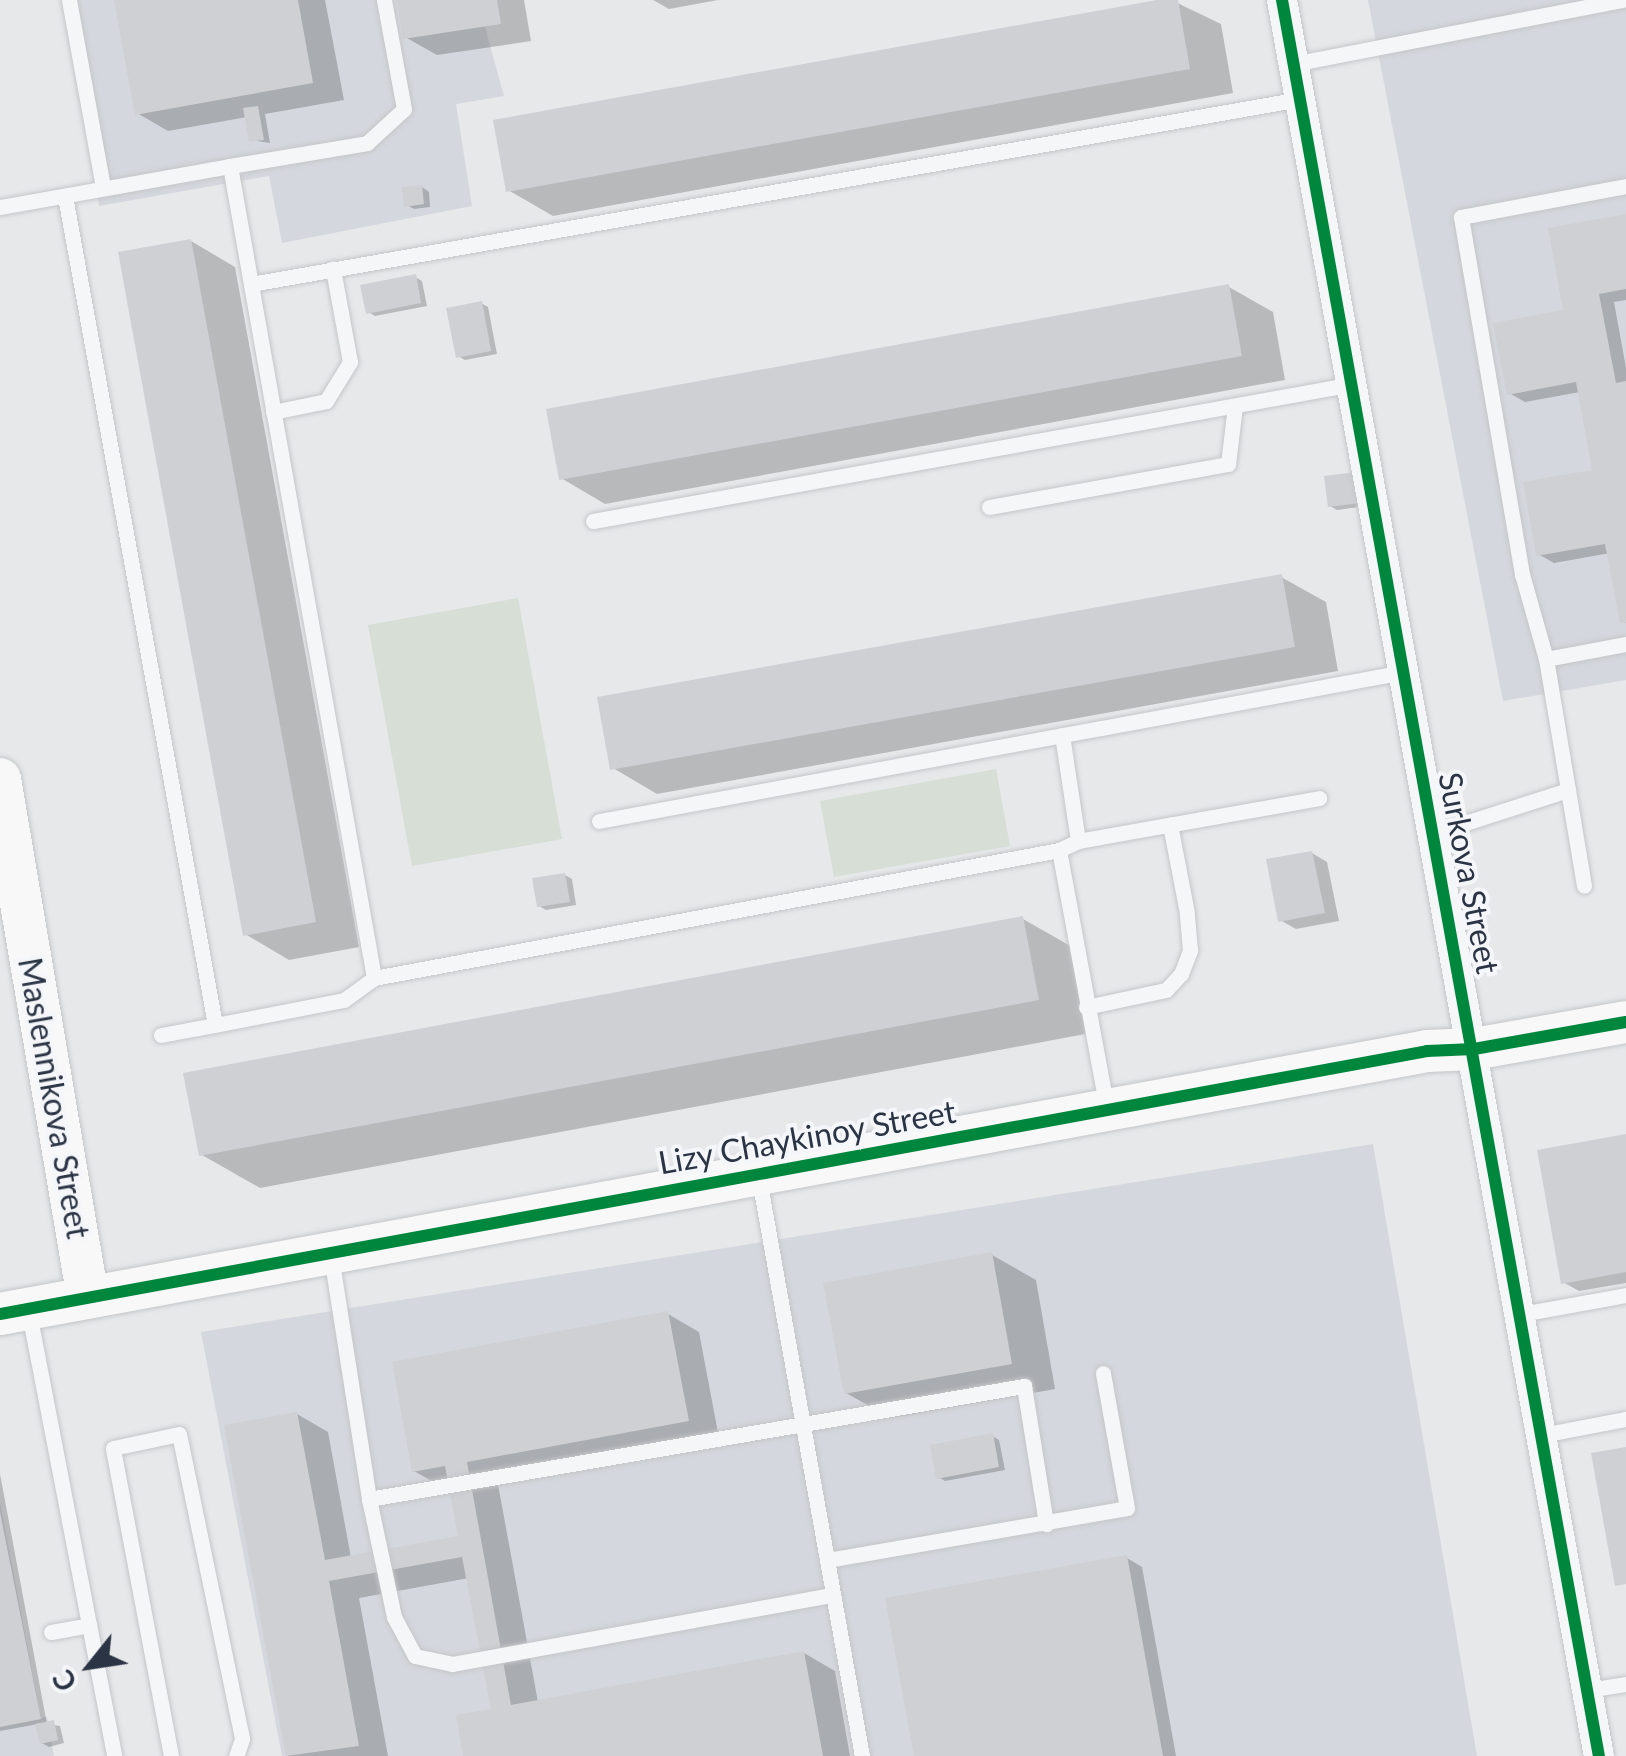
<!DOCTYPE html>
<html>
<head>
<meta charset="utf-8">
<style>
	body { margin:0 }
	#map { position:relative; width:1626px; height:1756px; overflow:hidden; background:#e6e8ea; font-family:Lato,sans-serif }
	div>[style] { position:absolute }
	.built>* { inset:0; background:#d4d7dd }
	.green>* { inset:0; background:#d6ded6 }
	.shadow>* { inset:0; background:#0003 }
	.building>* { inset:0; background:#ced0d3 }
	.roads { filter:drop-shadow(0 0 2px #c4c6c8) drop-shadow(0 0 2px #c4c6c8) }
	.lane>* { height:15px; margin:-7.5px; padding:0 7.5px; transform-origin:7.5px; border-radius:7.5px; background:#f5f6f7 }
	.street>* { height:30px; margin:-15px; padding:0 15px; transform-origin:15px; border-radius:15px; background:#f5f6f7 }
	.secondary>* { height:42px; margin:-21px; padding:0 21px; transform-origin:21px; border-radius:21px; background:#f8f8f8 }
	.cycleway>* { height:12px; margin:-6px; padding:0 6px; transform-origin:6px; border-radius:6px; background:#00873e }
	span { translate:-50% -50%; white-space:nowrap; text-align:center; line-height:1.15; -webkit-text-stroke:8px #f4f6f9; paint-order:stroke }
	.street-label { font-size:32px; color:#2b3445 }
	.north { position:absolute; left:40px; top:1616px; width:100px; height:100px; -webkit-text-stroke:8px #f4f6f9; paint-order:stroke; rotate:240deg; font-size:28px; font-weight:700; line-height:40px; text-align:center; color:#2b3445 }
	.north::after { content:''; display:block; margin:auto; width:35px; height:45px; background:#2b3445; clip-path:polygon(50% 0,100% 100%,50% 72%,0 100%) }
</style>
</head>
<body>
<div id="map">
	<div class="built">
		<div style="clip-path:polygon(62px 0,497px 0,485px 27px,504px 96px,456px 104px,472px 206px,282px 243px,269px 176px,99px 206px)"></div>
		<div style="clip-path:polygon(1368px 0,1626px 0,1626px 680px,1503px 701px)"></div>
		<div style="clip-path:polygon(1373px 1144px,1477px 1756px,282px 1756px,201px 1332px)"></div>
		<div style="clip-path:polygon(0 1502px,41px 1718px,47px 1717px,54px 1756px,0 1756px)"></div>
	</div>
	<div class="green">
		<div style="clip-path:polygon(518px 598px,562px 839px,412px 866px,368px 625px)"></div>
		<div style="clip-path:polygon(996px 769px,1010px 846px,834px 877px,820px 801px)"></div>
	</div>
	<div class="shadow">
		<div style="clip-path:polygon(117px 0,325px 0,344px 100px,265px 114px,270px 143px,251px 140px,247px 117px,168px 131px,137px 113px)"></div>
		<div style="clip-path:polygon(400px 0,524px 0,531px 41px,437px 55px,405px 37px)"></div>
		<div style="clip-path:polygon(653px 0,718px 0,669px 9px)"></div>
		<div style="clip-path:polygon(1171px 0,1221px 24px,1233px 93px,553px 216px,508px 190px)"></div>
		<div style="clip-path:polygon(422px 187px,429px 192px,430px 207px,414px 209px,407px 205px)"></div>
		<div style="clip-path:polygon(1626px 216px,1626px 300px,1614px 302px,1626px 368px,1626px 624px,1610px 553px,1554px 563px,1538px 554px,1595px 472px,1580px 392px,1525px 402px,1509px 393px)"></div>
		<div style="clip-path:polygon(191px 241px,235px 267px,359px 947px,289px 960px,245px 934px)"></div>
		<div style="clip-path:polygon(415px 277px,422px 281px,427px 306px,375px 316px,368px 312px)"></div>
		<div style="clip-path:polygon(1229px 287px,1273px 312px,1285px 380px,605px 504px,561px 478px)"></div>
		<div style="clip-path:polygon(481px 303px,488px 307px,497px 354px,465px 360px,458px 356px)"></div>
		<div style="clip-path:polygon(1356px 475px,1366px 506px,1337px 510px,1330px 506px)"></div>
		<div style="clip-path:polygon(1281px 577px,1326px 602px,1338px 671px,657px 794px,613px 768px)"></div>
		<div style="clip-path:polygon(1312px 853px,1327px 862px,1339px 921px,1296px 929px,1280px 920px)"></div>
		<div style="clip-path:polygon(565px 875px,572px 879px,576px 905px,546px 910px,539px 906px)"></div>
		<div style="clip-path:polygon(1023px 919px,1081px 952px,1096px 1032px,260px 1188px,202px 1155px)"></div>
		<div style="clip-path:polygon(1626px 1137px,1626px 1283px,1579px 1291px,1563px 1282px)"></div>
		<div style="clip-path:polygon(992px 1255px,1036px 1280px,1055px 1389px,891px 1418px,846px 1393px)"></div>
		<div style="clip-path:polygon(668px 1314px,699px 1332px,719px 1438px,497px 1479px,538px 1702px,804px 1653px,835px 1671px,850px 1756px,466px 1756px,494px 1711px,469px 1578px,359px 1598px,388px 1756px,288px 1756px,227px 1427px,297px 1414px,328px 1432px,351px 1558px,461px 1538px,452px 1488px,446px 1489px,414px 1471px)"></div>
		<div style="clip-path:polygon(992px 1436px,999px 1440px,1005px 1470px,945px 1481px,938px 1477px)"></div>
		<div style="clip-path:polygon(0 1474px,47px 1724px,60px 1726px,64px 1743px,49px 1747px,42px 1743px,38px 1724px,0 1731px)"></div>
		<div style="clip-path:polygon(1127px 1558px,1142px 1567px,1176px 1756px,916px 1756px)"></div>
	</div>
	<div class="building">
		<div style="clip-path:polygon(114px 0,298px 0,313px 83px,135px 115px)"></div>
		<div style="clip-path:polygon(397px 0,497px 0,501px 24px,403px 39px)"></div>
		<div style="clip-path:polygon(1157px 0,1178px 0,1190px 69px,506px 192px,493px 120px)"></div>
		<div style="clip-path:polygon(258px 106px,264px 140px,249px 142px,243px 108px)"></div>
		<div style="clip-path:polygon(422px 185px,424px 204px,404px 207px,402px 187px)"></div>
		<div style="clip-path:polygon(1626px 214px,1626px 289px,1599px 294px,1616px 383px,1626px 381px,1626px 622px,1620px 623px,1605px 544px,1536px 556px,1523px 482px,1592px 470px,1576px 382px,1507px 395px,1493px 323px,1563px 310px,1548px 228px)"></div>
		<div style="clip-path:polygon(191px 239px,316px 922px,243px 936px,118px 252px)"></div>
		<div style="clip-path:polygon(416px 274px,421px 303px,366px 314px,360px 285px)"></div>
		<div style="clip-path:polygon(1229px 284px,1242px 356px,559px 480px,546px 409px)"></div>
		<div style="clip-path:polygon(482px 301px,491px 351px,456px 358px,446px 308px)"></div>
		<div style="clip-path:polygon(1356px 472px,1360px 503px,1328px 507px,1324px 476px)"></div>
		<div style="clip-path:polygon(1282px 574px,1295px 647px,610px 770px,597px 697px)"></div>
		<div style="clip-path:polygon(1312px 851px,1325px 913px,1278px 922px,1266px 859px)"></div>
		<div style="clip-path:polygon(565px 873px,570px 902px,537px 907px,532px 878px)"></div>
		<div style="clip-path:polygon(1023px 916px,1039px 1000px,199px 1156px,183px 1073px)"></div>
		<div style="clip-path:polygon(1626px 1134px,1626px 1272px,1561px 1284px,1537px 1150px)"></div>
		<div style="clip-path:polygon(992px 1252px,1012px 1364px,844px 1394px,823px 1283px)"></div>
		<div style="clip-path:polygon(668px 1311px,689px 1421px,467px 1462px,511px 1705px,804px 1651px,823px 1756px,463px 1756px,456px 1715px,491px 1709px,462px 1557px,329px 1581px,359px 1746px,286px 1756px,224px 1425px,297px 1412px,325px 1560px,458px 1536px,445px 1466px,412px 1472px,392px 1362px)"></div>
		<div style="clip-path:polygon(993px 1433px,999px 1467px,936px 1479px,930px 1445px)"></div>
		<div style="clip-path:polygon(1626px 1447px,1626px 1584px,1615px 1586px,1591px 1453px)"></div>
		<div style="clip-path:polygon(0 1512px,41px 1719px,0 1727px)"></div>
		<div style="clip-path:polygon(1127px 1555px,1163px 1756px,914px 1756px,885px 1598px)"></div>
		<div style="clip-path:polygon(54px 1720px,58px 1740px,40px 1744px,35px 1724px)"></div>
	</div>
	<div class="roads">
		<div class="lane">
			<div style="left:69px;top:0;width:191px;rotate:79.7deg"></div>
			<div style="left:1293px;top:64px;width:336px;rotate:-11deg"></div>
			<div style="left:230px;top:166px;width:139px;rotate:-9.5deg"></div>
			<div style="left:367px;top:143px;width:50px;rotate:-42.6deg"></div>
			<div style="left:404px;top:109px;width:111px;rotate:-100.4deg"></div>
			<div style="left:65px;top:196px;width:842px;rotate:79.74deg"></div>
			<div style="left:215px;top:1025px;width:131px;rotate:-11deg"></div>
			<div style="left:344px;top:1000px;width:37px;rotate:-36deg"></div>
			<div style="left:374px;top:978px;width:697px;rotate:-10.58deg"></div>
			<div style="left:1059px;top:850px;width:263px;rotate:79.5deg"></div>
			<div style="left:0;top:207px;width:234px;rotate:-10.1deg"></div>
			<div style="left:230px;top:166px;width:825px;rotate:79.94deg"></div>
			<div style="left:251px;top:284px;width:1065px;rotate:-10deg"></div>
			<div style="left:273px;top:412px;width:54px;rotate:-11.7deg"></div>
			<div style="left:326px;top:401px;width:46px;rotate:-58.4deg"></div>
			<div style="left:350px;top:362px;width:95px;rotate:-100.4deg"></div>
			<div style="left:989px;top:507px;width:243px;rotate:-10.2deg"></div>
			<div style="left:1228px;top:464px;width:58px;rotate:-83.1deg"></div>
			<div style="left:593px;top:521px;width:773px;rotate:-10.21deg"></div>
			<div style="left:1546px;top:659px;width:81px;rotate:-10.6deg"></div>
			<div style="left:1062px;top:735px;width:107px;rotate:81.4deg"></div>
			<div style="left:1568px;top:790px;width:97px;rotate:80.5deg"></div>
			<div style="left:599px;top:821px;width:819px;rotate:-10.49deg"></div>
			<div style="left:1434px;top:833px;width:141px;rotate:-17.8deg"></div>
			<div style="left:1568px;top:790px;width:133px;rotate:-99.5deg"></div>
			<div style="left:1546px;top:659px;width:88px;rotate:-105.8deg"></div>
			<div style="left:1522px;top:574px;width:362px;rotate:-99.7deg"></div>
			<div style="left:1461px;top:217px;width:168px;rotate:-10.6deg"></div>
			<div style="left:1059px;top:850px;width:21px;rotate:-25deg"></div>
			<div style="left:1078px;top:841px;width:245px;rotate:-10.1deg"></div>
			<div style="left:1086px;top:1007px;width:82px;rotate:-12deg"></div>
			<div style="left:1166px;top:990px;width:22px;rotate:-47deg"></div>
			<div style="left:1181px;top:974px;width:26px;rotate:-69deg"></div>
			<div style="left:1190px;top:950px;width:37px;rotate:-95deg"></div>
			<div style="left:1187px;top:913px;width:90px;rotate:-100.9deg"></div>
			<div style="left:161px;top:1035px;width:55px;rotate:-10.5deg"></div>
			<div style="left:759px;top:1179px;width:586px;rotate:79.88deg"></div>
			<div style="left:331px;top:1256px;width:246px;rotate:81.1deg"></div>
			<div style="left:369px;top:1499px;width:121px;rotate:78deg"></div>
			<div style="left:394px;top:1617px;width:44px;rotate:61.7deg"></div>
			<div style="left:415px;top:1656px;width:38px;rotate:12deg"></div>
			<div style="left:452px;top:1664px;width:387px;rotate:-10.3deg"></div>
			<div style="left:29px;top:1313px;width:451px;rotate:79.1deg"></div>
			<div style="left:1521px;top:1314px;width:107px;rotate:-10.3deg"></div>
			<div style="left:1542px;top:1435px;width:86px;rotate:-10.8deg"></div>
			<div style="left:369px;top:1499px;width:665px;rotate:-9.79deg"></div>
			<div style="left:1024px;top:1386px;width:140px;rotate:80.9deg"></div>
			<div style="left:827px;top:1560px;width:304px;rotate:-9.8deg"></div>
			<div style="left:1127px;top:1508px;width:137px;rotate:-100.1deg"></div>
			<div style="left:51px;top:1632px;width:39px;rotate:-10deg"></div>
			<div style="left:1588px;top:1690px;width:38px;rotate:-9deg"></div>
			<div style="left:171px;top:1756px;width:313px;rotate:-100.7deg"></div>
			<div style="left:113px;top:1448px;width:67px;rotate:-12deg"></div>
			<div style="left:179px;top:1434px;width:311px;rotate:78.3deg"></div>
			<div style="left:242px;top:1739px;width:18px;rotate:109deg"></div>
		</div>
		<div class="street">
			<div style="left:1282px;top:0;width:1784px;rotate:79.77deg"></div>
		</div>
		<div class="secondary">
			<div style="left:0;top:779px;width:526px;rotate:80.38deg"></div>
			<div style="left:0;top:1314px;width:1451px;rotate:-10.44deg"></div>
			<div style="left:1427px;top:1051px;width:47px;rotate:-2.4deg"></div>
			<div style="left:1474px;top:1049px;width:154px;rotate:-10.1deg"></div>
		</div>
	</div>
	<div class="cycleway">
		<div style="left:1282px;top:0;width:1784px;rotate:79.77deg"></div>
		<div style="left:0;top:1314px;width:1451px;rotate:-10.44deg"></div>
		<div style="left:1427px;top:1051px;width:47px;rotate:-2.4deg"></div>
		<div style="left:1474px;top:1049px;width:154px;rotate:-10.1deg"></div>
	</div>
	<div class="street-label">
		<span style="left:1469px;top:873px;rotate:79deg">Surkova Street</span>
		<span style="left:54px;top:1098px;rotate:80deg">Maslennikova Street</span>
		<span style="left:807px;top:1137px;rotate:-10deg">Lizy Chaykinoy Street</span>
	</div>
	<div class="north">С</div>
</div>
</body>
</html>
